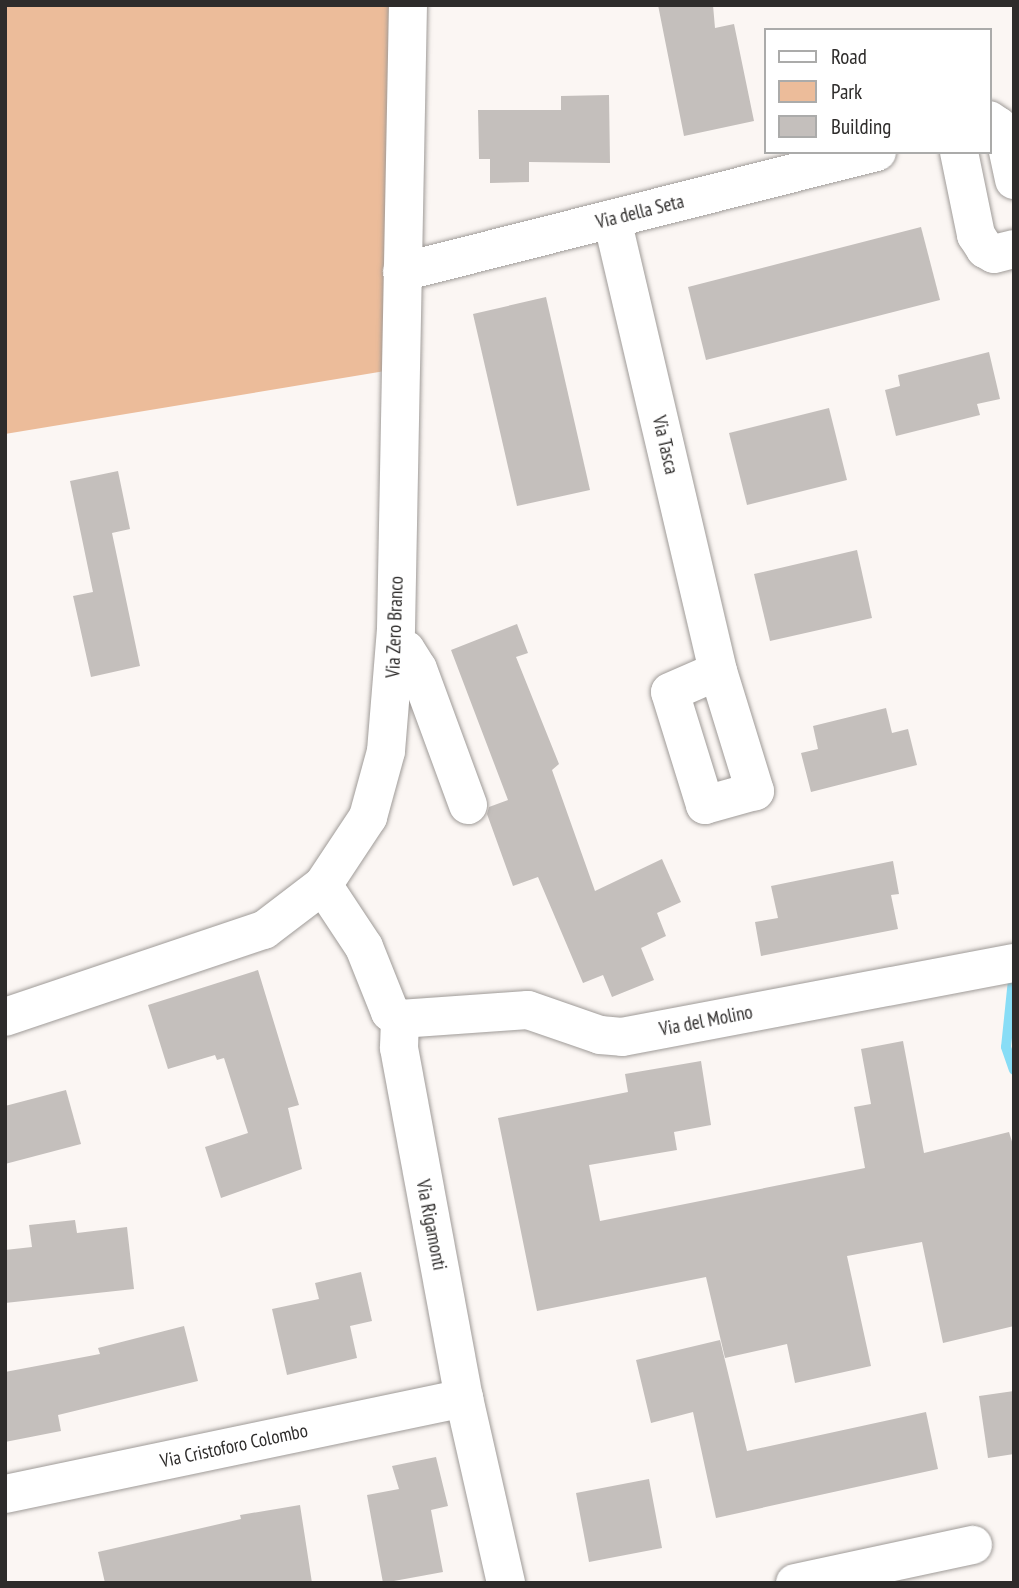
<!DOCTYPE html>
<html>
<head>
<meta charset="utf-8">
<style>
	body { margin:0 }
	#map { position:relative; width:1019px; height:1588px; overflow:hidden; background:#fbf6f3; font-family:"PT Sans Narrow",sans-serif }
	div>[style] { position:absolute }
	.green>* { inset:0; background:#ecbc9a }
	.stream>* { height:10px; margin:-5px; padding:0 5px; transform-origin:5px; border-radius:5px; background:#88ddf6 }
	.building>* { inset:0; background:#c4bfbc }
	.roads { filter:drop-shadow(0 0 2px #9f9b98) drop-shadow(0 0 2px #9f9b98) }
	.minor>* { height:38px; margin:-19px; padding:0 19px; transform-origin:19px; border-radius:19px; background:#fff }
	span { translate:-50% -50%; white-space:nowrap; text-align:center; line-height:1.15; -webkit-text-stroke:5px #fff; paint-order:stroke }
	.street-label { font-size:19px; color:#2e2c2b }
	.frame { position:absolute; inset:0; border:7px solid #2e2c2b; pointer-events:none }
	.legend { position:absolute; left:764px; top:28px; width:228px; height:126px; box-sizing:border-box; background:#fff; border:2px solid #ababaa; margin:0; padding:9px 12px; list-style:none; font-size:21px; color:#2e2c2b }
	.legend li { display:flex; align-items:center; gap:14px; height:35px }
	.legend b { width:35px; border:2px solid #ababaa }
</style>
</head>
<body>
<div id="map">
	<div class="green">
		<div style="clip-path:polygon(5px 5px,389px 5px,385px 371px,5px 434px)"></div>
	</div>
	<div class="stream">
		<div style="left:1014px;top:970px;width:77px;rotate:95.9deg"></div>
		<div style="left:1006px;top:1047px;width:24px;rotate:71deg"></div>
	</div>
	<div class="building">
		<div style="clip-path:polygon(658px 5px,713px 5px,715px 28px,734px 24px,754px 121px,684px 136px)"></div>
		<div style="clip-path:polygon(609px 95px,610px 163px,529px 162px,529px 182px,490px 183px,490px 159px,479px 159px,478px 110px,561px 110px,561px 96px)"></div>
		<div style="clip-path:polygon(921px 227px,940px 300px,706px 360px,688px 287px)"></div>
		<div style="clip-path:polygon(546px 297px,590px 490px,517px 506px,473px 314px)"></div>
		<div style="clip-path:polygon(989px 352px,1000px 399px,977px 404px,980px 415px,896px 436px,885px 390px,900px 386px,898px 375px)"></div>
		<div style="clip-path:polygon(829px 408px,847px 480px,747px 505px,729px 433px)"></div>
		<div style="clip-path:polygon(118px 471px,130px 529px,112px 533px,140px 666px,91px 677px,73px 596px,93px 592px,70px 481px)"></div>
		<div style="clip-path:polygon(857px 550px,872px 618px,770px 641px,754px 574px)"></div>
		<div style="clip-path:polygon(517px 624px,528px 653px,516px 657px,559px 764px,552px 770px,595px 891px,662px 859px,681px 902px,657px 913px,666px 936px,641px 948px,654px 980px,612px 997px,603px 975px,583px 983px,538px 877px,513px 886px,487px 814px,489px 807px,508px 800px,451px 650px)"></div>
		<div style="clip-path:polygon(886px 708px,892px 733px,908px 729px,917px 765px,811px 792px,801px 753px,818px 749px,813px 726px)"></div>
		<div style="clip-path:polygon(893px 861px,899px 894px,891px 895px,898px 929px,761px 956px,755px 922px,778px 918px,771px 886px)"></div>
		<div style="clip-path:polygon(258px 970px,299px 1105px,288px 1108px,302px 1169px,221px 1198px,205px 1147px,248px 1133px,224px 1058px,217px 1060px,215px 1055px,168px 1069px,148px 1005px)"></div>
		<div style="clip-path:polygon(903px 1041px,924px 1153px,1009px 1132px,1014px 1148px,1014px 1326px,943px 1343px,922px 1242px,847px 1256px,871px 1366px,795px 1383px,787px 1344px,725px 1358px,706px 1277px,537px 1311px,498px 1118px,628px 1092px,625px 1074px,701px 1061px,711px 1125px,674px 1132px,677px 1150px,589px 1165px,600px 1221px,865px 1168px,854px 1107px,871px 1104px,861px 1049px)"></div>
		<div style="clip-path:polygon(66px 1090px,81px 1144px,5px 1164px,5px 1106px)"></div>
		<div style="clip-path:polygon(75px 1220px,77px 1233px,127px 1227px,134px 1289px,5px 1303px,5px 1250px,32px 1247px,29px 1225px)"></div>
		<div style="clip-path:polygon(361px 1272px,372px 1321px,350px 1326px,357px 1358px,287px 1375px,272px 1309px,319px 1299px,315px 1283px)"></div>
		<div style="clip-path:polygon(184px 1326px,198px 1381px,58px 1415px,61px 1431px,5px 1442px,5px 1372px,100px 1354px,98px 1348px)"></div>
		<div style="clip-path:polygon(720px 1340px,747px 1451px,926px 1412px,938px 1469px,716px 1518px,693px 1412px,651px 1423px,636px 1360px)"></div>
		<div style="clip-path:polygon(1014px 1391px,1014px 1454px,988px 1458px,979px 1396px)"></div>
		<div style="clip-path:polygon(436px 1457px,448px 1506px,431px 1510px,443px 1572px,383px 1583px,367px 1495px,399px 1489px,392px 1466px)"></div>
		<div style="clip-path:polygon(649px 1479px,662px 1548px,589px 1562px,576px 1493px)"></div>
		<div style="clip-path:polygon(300px 1505px,312px 1583px,105px 1583px,98px 1552px,241px 1519px,240px 1515px)"></div>
	</div>
	<div class="roads">
		<div class="minor">
			<div style="left:989px;top:120px;width:11px;rotate:34deg"></div>
			<div style="left:998px;top:126px;width:18px;rotate:63deg"></div>
			<div style="left:1006px;top:142px;width:39px;rotate:78deg"></div>
			<div style="left:959px;top:152px;width:85px;rotate:78.4deg"></div>
			<div style="left:976px;top:235px;width:17px;rotate:57deg"></div>
			<div style="left:985px;top:249px;width:10px;rotate:29deg"></div>
			<div style="left:994px;top:254px;width:21px;rotate:-14deg"></div>
			<div style="left:612px;top:219px;width:464px;rotate:76.8deg"></div>
			<div style="left:718px;top:671px;width:126px;rotate:72.9deg"></div>
			<div style="left:755px;top:791px;width:52px;rotate:164.4deg"></div>
			<div style="left:705px;top:805px;width:118px;rotate:-107.2deg"></div>
			<div style="left:670px;top:692px;width:52px;rotate:-23.6deg"></div>
			<div style="left:402px;top:272px;width:490px;rotate:-14.2deg"></div>
			<div style="left:395px;top:647px;width:11px;rotate:15deg"></div>
			<div style="left:406px;top:650px;width:22px;rotate:58deg"></div>
			<div style="left:418px;top:669px;width:145px;rotate:69.8deg"></div>
			<div style="left:323px;top:885px;width:74px;rotate:56.5deg"></div>
			<div style="left:364px;top:947px;width:70px;rotate:68.2deg"></div>
			<div style="left:390px;top:1012px;width:12px;rotate:35deg"></div>
			<div style="left:5px;top:1017px;width:273px;rotate:-18.6deg"></div>
			<div style="left:264px;top:930px;width:74px;rotate:-37.3deg"></div>
			<div style="left:323px;top:885px;width:82px;rotate:-56.5deg"></div>
			<div style="left:368px;top:817px;width:68px;rotate:-74.7deg"></div>
			<div style="left:386px;top:751px;width:122px;rotate:-85.3deg"></div>
			<div style="left:396px;top:629px;width:624px;rotate:-88.9deg"></div>
			<div style="left:400px;top:1019px;width:128px;rotate:-4deg"></div>
			<div style="left:528px;top:1010px;width:76px;rotate:19.1deg"></div>
			<div style="left:600px;top:1035px;width:22px;rotate:5deg"></div>
			<div style="left:622px;top:1037px;width:399px;rotate:-10.7deg"></div>
			<div style="left:400px;top:1019px;width:29px;rotate:92deg"></div>
			<div style="left:399px;top:1048px;width:356px;rotate:79.5deg"></div>
			<div style="left:464px;top:1398px;width:190px;rotate:77.2deg"></div>
			<div style="left:5px;top:1494px;width:469px;rotate:-11.8deg"></div>
			<div style="left:795px;top:1583px;width:182px;rotate:-12.1deg"></div>
		</div>
	</div>
	<div class="street-label">
		<span style="left:640px;top:212px;rotate:-14deg">Via della Seta</span>
		<span style="left:665px;top:445px;rotate:77deg">Via Tasca</span>
		<span style="left:395px;top:627px;rotate:-88deg">Via Zero Branco</span>
		<span style="left:706px;top:1021px;rotate:-11deg">Via del Molino</span>
		<span style="left:431px;top:1225px;rotate:79deg">Via Rigamonti</span>
		<span style="left:234px;top:1446px;rotate:-12deg">Via Cristoforo Colombo</span>
	</div>
	<div class="frame"></div>
	<ul class="legend">
	<li><b style="height:9px;background:#fff"></b>Road</li>
	<li><b style="height:19px;background:#ecbc9a"></b>Park</li>
	<li><b style="height:19px;background:#c4bfbc"></b>Building</li>
	</ul>
</div>
</body>
</html>
